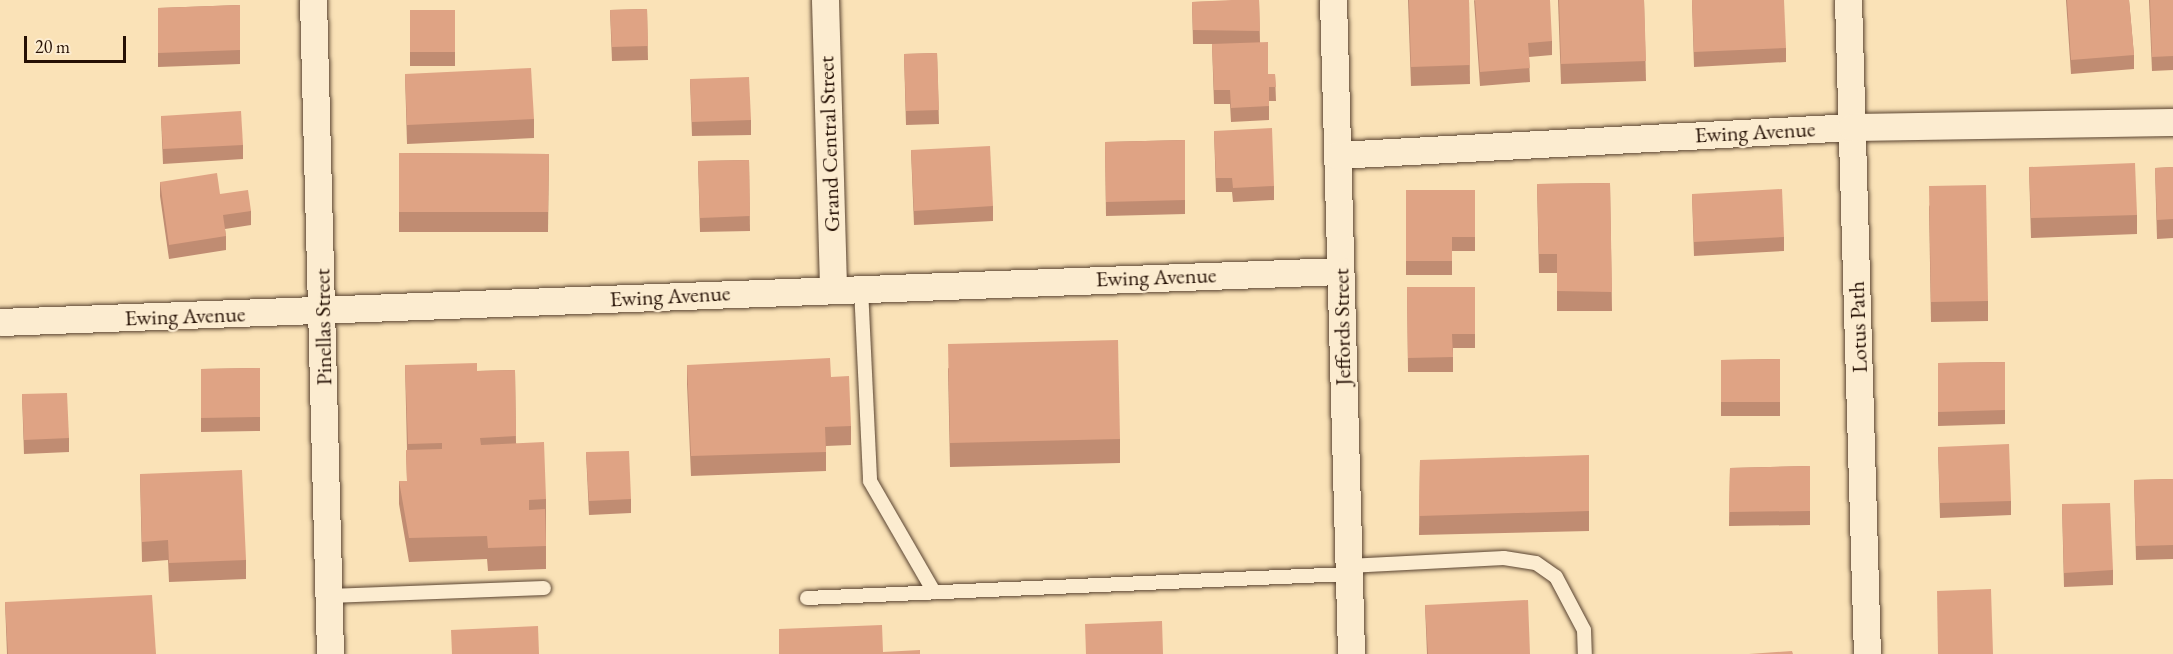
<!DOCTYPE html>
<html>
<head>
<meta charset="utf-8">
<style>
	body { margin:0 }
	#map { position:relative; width:2173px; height:654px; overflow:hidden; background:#fae2b7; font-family:"EB Garamond",serif }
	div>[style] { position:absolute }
	.roads { filter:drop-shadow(0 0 2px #5a4431) drop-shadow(0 0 2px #5a4431) }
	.service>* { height:14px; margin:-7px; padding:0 7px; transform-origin:7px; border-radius:7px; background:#fcecd0 }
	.minor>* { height:27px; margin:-13.5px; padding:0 13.5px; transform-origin:13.5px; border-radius:13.5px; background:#fcecd0 }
	.wall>* { inset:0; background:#c08c72 }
	.building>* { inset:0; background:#dfa384 }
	span { translate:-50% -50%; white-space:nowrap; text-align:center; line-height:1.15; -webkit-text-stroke:4.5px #fcecd0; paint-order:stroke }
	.street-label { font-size:22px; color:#251004 }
	.scale { position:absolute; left:24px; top:36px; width:102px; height:27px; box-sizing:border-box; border:3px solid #251004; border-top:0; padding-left:8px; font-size:18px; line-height:21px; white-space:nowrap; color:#251004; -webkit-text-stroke:4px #fcecd0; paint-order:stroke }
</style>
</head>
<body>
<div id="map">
	<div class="roads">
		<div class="service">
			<div style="left:861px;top:288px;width:193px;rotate:87.3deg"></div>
			<div style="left:870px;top:481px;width:128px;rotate:60deg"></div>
			<div style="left:1348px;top:566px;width:156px;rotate:-2.9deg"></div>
			<div style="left:1504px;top:558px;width:32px;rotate:9deg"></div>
			<div style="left:1536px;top:563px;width:24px;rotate:35deg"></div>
			<div style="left:1556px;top:577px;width:60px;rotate:62.2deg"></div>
			<div style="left:1584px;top:630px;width:24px;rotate:88deg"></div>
			<div style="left:329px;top:596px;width:215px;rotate:-2.1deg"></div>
			<div style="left:807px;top:598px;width:542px;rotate:-2.54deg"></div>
		</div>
		<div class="minor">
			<div style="left:313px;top:0;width:654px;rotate:88.51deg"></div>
			<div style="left:825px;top:0;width:289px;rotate:88.4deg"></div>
			<div style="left:1333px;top:0;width:654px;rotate:88.42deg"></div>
			<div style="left:1848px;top:0;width:654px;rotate:88.34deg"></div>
			<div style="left:1337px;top:155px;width:516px;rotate:-3.11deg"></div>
			<div style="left:1852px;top:127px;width:321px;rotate:-0.9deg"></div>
			<div style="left:0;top:322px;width:1341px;rotate:-2.18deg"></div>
		</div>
	</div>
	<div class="wall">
		<div style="clip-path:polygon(1259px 0,1260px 42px,1268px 74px,1275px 74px,1276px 101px,1269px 101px,1269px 120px,1231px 122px,1230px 104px,1214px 104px,1212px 44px,1193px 44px,1192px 2px)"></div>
		<div style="clip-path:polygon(1408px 0,1469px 0,1470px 84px,1411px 86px)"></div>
		<div style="clip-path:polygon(1474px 0,1552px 41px,1552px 55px,1529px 57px,1530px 82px,1480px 86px)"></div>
		<div style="clip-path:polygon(1558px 0,1644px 0,1646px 81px,1561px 84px)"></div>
		<div style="clip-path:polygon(1692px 0,1786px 48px,1786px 62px,1694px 67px)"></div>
		<div style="clip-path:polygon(2066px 0,2129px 0,2134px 55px,2134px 69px,2071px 74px)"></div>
		<div style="clip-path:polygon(2149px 0,2173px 0,2173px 70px,2152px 71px)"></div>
		<div style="clip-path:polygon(240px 5px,240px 64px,158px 67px,158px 8px)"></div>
		<div style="clip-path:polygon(647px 9px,648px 60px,612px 61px,610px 10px)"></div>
		<div style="clip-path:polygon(410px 10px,455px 10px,455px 66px,410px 66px)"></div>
		<div style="clip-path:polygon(937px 53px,939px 124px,906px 125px,904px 54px)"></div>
		<div style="clip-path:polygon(405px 74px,534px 119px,534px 138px,407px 144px)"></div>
		<div style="clip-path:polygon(690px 79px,751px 120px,751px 135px,692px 136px)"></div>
		<div style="clip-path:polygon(161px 116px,243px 145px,243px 159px,163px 164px)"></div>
		<div style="clip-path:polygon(1214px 131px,1274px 186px,1274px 200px,1233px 202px,1232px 192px,1216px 192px)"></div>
		<div style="clip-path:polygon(1185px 140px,1185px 214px,1106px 216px,1105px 142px)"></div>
		<div style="clip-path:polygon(911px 150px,993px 206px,993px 221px,914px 225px)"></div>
		<div style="clip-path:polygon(399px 153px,549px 154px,548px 232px,399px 232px)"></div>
		<div style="clip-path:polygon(749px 160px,750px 231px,700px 232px,698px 161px)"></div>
		<div style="clip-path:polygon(2029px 167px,2137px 215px,2137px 234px,2031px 238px)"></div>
		<div style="clip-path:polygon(2173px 167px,2173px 238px,2157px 239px,2155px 168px)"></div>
		<div style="clip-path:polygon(160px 182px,220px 194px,251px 211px,251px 225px,225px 229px,226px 236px,226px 250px,169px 259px,160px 196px)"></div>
		<div style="clip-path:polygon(1610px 183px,1612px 311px,1557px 311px,1557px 273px,1539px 273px,1537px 184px)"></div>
		<div style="clip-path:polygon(1406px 190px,1475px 190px,1475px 251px,1452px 251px,1452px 275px,1406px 275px)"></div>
		<div style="clip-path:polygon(1692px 194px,1784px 237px,1784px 251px,1694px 256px)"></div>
		<div style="clip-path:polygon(1929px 205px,1988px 301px,1988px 321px,1931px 322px)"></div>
		<div style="clip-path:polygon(1407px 287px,1475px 287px,1475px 348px,1453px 348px,1453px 372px,1408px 372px)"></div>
		<div style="clip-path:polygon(1780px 359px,1780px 416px,1721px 416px,1721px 360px)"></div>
		<div style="clip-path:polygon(2005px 362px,2005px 424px,1938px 426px,1938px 363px)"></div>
		<div style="clip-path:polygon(405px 365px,477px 371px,515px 370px,516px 443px,546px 499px,546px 569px,488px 571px,487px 559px,409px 562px,399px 504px,399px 481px,407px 481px,406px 450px,407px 450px)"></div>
		<div style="clip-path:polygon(687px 365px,831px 377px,851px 426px,851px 445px,826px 446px,826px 471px,691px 476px,687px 384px)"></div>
		<div style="clip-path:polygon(260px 368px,260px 431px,201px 432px,201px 369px)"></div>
		<div style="clip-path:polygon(948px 368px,1120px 439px,1120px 463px,950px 467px)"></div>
		<div style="clip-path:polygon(22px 394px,69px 438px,69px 452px,24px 454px)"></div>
		<div style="clip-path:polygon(1938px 447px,2011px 501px,2011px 515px,1940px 518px)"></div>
		<div style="clip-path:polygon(586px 452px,631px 499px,631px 513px,589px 515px)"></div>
		<div style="clip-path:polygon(1420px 460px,1589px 511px,1589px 531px,1419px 535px)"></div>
		<div style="clip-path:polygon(1810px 466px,1810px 525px,1729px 526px,1730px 468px)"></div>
		<div style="clip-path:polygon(140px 474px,246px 560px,246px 579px,169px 582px,168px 560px,142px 562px)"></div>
		<div style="clip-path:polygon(2173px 479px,2173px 559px,2136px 560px,2134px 480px)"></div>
		<div style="clip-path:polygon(2062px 504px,2113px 570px,2113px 585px,2064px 587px)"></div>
		<div style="clip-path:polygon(5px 602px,156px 654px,7px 654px)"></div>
		<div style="clip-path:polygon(1425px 605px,1530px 654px,1427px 654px)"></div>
	</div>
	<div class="building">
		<div style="clip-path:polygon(1232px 0,1259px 0,1260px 31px,1193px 30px,1192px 2px)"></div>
		<div style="clip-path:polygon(1409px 0,1469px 0,1470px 65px,1411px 67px)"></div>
		<div style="clip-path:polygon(1475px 0,1550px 0,1552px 41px,1528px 43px,1530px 68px,1480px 72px)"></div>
		<div style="clip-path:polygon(1559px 0,1644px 0,1646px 61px,1561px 64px)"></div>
		<div style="clip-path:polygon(1692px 0,1784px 0,1786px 48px,1694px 52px)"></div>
		<div style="clip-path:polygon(2067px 0,2129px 0,2134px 55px,2071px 60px)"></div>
		<div style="clip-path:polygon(2150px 0,2173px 0,2173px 56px,2152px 57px)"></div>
		<div style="clip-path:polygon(240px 5px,240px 50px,158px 53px,158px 8px)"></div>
		<div style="clip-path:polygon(647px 9px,648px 46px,612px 47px,610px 10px)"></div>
		<div style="clip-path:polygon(410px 10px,455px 10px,455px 52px,410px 52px)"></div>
		<div style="clip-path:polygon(1268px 42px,1268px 74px,1275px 74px,1276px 87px,1269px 87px,1269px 106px,1231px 108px,1230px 90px,1214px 90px,1212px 44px)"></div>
		<div style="clip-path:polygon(937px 53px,939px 110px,906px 111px,904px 54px)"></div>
		<div style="clip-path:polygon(531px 68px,534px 119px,407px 125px,405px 74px)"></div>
		<div style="clip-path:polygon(749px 77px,751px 120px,692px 122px,690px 79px)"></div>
		<div style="clip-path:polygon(241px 111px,243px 145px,163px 149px,161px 116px)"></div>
		<div style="clip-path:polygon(1272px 128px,1274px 186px,1233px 188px,1232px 178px,1216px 178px,1214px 131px)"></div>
		<div style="clip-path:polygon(1185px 140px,1185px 200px,1106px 202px,1105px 142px)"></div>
		<div style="clip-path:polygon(990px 146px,993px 206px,914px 211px,911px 150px)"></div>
		<div style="clip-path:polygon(399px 153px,549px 154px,548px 212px,399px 212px)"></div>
		<div style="clip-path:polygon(749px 160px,750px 216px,700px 218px,698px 161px)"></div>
		<div style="clip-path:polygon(2135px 163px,2137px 215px,2031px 218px,2029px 167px)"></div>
		<div style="clip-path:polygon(2173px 167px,2173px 219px,2157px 220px,2155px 168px)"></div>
		<div style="clip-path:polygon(217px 173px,220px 194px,248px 190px,251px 211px,223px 215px,226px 236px,169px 245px,160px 182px)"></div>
		<div style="clip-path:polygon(1610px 183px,1612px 292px,1557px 291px,1557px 254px,1539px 254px,1537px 184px)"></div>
		<div style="clip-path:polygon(1986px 185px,1988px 301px,1931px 302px,1929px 186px)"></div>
		<div style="clip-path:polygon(1782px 189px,1784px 237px,1694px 242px,1692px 194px)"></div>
		<div style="clip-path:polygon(1406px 190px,1475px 190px,1475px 237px,1452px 237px,1452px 261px,1406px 261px)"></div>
		<div style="clip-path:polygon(1407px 287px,1475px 287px,1475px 334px,1452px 334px,1453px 357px,1408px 358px)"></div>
		<div style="clip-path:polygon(1118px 340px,1120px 439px,950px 443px,948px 344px)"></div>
		<div style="clip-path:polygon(830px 358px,831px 377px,849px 376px,851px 426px,825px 427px,826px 452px,691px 456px,687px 365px)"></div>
		<div style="clip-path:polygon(1780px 359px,1780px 402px,1721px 402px,1721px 360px)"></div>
		<div style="clip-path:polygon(2005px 362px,2005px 410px,1938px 412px,1938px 363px)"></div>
		<div style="clip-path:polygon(477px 363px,477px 371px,515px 370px,516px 436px,480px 438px,481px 445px,544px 442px,546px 499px,529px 500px,529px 510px,545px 509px,546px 546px,488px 548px,487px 536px,409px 538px,399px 481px,407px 481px,406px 450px,442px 449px,442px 443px,408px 444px,405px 365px)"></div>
		<div style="clip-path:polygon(260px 368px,260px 417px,201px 418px,201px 369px)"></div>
		<div style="clip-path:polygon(67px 393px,69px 438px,24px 440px,22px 394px)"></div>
		<div style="clip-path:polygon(2009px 444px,2011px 501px,1940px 503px,1938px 447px)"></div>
		<div style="clip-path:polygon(629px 451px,631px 499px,589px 501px,586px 452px)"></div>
		<div style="clip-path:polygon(1589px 455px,1589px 511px,1419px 516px,1420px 460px)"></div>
		<div style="clip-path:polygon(1810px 466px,1810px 511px,1729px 512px,1730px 468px)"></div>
		<div style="clip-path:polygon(242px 470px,246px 560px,169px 563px,168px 540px,142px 542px,140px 474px)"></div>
		<div style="clip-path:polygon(2173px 479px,2173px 545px,2136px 546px,2134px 480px)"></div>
		<div style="clip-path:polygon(2110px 503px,2113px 570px,2064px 573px,2062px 504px)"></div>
		<div style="clip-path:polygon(1991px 589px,1993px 654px,1938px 654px,1937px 591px)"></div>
		<div style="clip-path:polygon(152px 595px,156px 654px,8px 654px,5px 602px)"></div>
		<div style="clip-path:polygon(1528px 600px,1530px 654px,1428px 654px,1425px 605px)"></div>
		<div style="clip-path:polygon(1162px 621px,1163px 654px,1086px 654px,1085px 624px)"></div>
		<div style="clip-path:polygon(882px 625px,883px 652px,920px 650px,920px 654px,779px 654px,779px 629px)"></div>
		<div style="clip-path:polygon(538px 626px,539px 654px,452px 654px,451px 630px)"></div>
		<div style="clip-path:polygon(1792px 651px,1793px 654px,1749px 654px)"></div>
	</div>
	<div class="street-label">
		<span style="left:1755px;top:132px;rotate:-3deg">Ewing Avenue</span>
		<span style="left:829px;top:144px;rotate:-92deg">Grand Central Street</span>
		<span style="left:1156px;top:277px;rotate:-2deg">Ewing Avenue</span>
		<span style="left:670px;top:296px;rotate:-3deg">Ewing Avenue</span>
		<span style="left:185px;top:316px;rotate:-2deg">Ewing Avenue</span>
		<span style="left:323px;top:327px;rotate:-91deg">Pinellas Street</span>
		<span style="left:1342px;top:327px;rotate:-91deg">Jeffords Street</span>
		<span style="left:1858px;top:327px;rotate:-92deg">Lotus Path</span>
	</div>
	<div class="scale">20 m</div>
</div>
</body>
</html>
